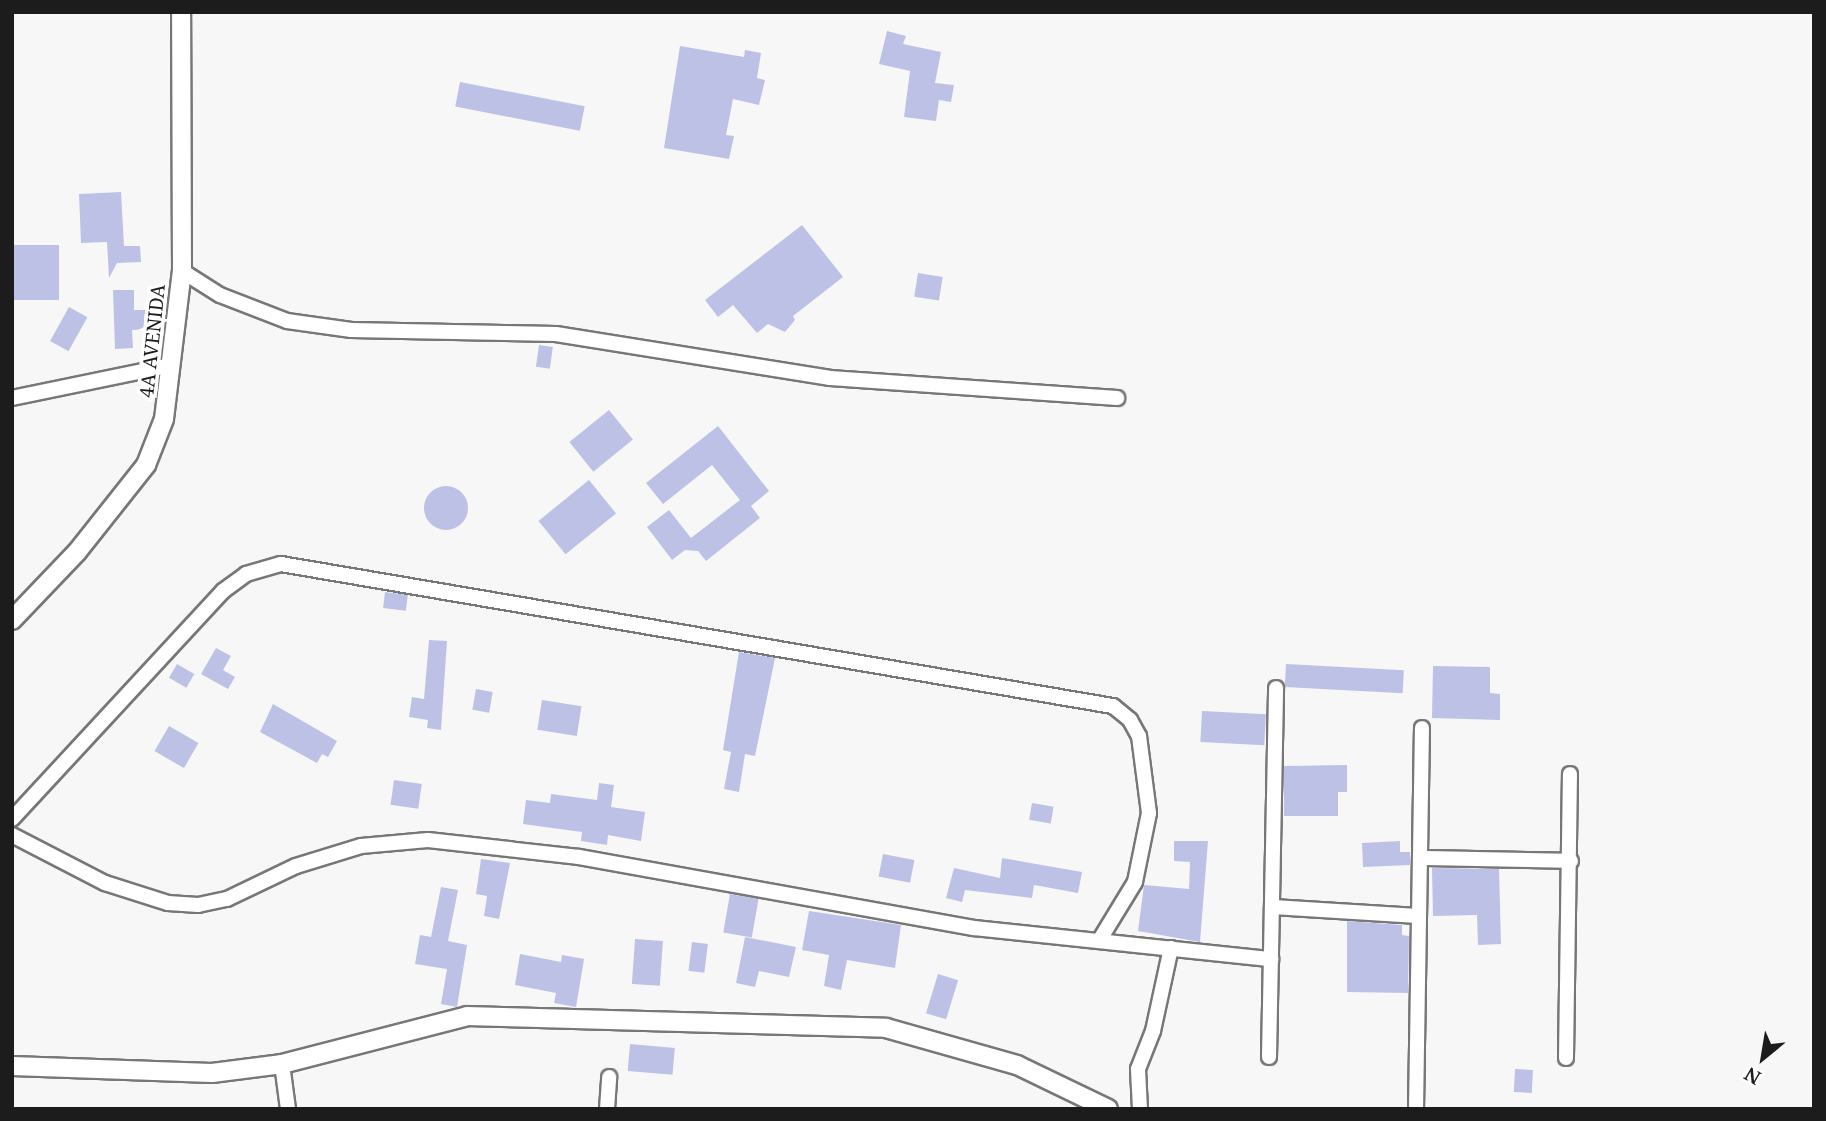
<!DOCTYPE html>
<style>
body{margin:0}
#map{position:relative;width:1826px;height:1121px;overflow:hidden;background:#f7f7f8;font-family:"Noto Serif",serif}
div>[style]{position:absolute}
.building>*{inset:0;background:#bec1e6;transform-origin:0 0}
.round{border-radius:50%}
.roads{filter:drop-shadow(2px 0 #777778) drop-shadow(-2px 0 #777778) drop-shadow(0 2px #777778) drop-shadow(0 -2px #777778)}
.minor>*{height:14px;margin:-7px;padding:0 7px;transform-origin:7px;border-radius:7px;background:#fff}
.tertiary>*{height:18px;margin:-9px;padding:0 9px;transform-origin:9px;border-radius:9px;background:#fff}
span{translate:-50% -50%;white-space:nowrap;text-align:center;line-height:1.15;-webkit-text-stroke:7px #fff;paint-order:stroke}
.street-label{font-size:19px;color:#1c1c1c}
.frame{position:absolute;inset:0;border:14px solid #1c1c1c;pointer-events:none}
.north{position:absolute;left:1728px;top:1023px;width:70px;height:70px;-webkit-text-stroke:5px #fff;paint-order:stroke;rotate:210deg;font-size:19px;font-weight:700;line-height:28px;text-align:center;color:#1c1c1c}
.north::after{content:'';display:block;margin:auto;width:24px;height:32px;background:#1c1c1c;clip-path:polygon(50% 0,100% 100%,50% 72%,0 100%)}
</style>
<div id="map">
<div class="building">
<div style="clip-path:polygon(887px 31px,906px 36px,903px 44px,941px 52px,935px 83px,954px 85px,951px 102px,939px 100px,936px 121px,904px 117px,910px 71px,879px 64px)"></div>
<div style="clip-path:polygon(680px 46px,744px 57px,745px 50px,761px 53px,757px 78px,765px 80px,759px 105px,733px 99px,726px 135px,734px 136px,729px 159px,664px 148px)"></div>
<div style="left:460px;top:82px;width:127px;height:25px;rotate:11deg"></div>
<div style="clip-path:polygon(121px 192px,124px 246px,140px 246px,141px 262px,117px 263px,109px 278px,107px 242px,81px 243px,79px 194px)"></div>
<div style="clip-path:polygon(802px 225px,843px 277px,793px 316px,795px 320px,785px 332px,768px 324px,757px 333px,733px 305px,718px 317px,705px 300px)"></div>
<div style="left:14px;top:245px;width:45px;height:55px"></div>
<div style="left:918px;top:273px;width:25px;height:24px;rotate:9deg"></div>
<div style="clip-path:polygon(113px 290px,134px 290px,134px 310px,148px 310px,149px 329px,132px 330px,133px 348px,115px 349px)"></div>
<div style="left:69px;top:307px;width:21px;height:39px;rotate:29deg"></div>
<div style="left:539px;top:345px;width:14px;height:22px;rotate:8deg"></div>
<div style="left:609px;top:410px;width:38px;height:51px;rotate:51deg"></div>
<div style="clip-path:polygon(718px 426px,769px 491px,751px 506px,760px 518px,706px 561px,698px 551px,685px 550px,672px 560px,647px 527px,669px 510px,691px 538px,740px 500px,712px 465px,663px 504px,646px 483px)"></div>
<div style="left:589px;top:480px;width:43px;height:65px;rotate:51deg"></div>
<div class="round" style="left:424px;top:486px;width:44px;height:44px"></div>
<div style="left:385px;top:592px;width:23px;height:16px;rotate:7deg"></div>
<div style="clip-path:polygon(429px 640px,447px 641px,441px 730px,427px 728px,428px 720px,409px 717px,412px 697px,424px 699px)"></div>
<div style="clip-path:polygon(216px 648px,231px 656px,223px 670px,235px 677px,228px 689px,201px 674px)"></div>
<div style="clip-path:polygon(739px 652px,775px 658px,755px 756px,745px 754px,739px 792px,724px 789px,731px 752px,723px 750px)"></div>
<div style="left:177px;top:664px;width:20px;height:16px;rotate:30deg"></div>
<div style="left:1286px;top:664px;width:118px;height:23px;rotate:3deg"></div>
<div style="clip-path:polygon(1433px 666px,1490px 667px,1490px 693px,1500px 694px,1500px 720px,1432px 718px)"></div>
<div style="left:476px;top:689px;width:17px;height:21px;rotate:10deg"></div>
<div style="left:542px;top:700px;width:40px;height:30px;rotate:9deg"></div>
<div style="clip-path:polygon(273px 704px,337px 741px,328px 757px,322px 754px,317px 763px,260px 732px)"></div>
<div style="left:1202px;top:711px;width:64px;height:31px;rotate:3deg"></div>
<div style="left:169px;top:726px;width:34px;height:29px;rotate:30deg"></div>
<div style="clip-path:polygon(1347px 765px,1347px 792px,1338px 792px,1338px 816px,1284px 816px,1284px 766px)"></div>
<div style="left:394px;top:780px;width:28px;height:25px;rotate:8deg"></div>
<div style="clip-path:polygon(599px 783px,614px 785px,611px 807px,645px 812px,641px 841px,608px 835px,607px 845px,581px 841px,582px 832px,523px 824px,526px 800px,550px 803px,551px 794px,597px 800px)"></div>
<div style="left:1032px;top:803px;width:22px;height:17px;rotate:10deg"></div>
<div style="clip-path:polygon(1174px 841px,1208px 841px,1200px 942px,1138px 931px,1144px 885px,1189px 889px,1190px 862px,1174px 861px)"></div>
<div style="clip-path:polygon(1400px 841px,1400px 852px,1410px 852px,1410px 865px,1363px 867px,1362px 843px)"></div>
<div style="left:883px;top:854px;width:32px;height:23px;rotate:11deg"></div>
<div style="clip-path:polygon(1002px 858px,1082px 872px,1078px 893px,1034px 885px,1032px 898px,965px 890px,962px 902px,946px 898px,954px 868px,1000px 878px)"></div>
<div style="clip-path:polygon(481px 859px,510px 863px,499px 919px,484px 916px,487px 896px,476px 894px)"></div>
<div style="clip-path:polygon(1432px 868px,1499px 869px,1501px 944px,1478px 945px,1477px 915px,1433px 916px)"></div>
<div style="clip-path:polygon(441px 887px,458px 890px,448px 941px,467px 945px,457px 1007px,441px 1004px,447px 969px,415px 964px,420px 935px,431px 937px)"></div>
<div style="left:730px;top:894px;width:29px;height:39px;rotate:10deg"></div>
<div style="clip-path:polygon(809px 911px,901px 925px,895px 968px,847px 960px,841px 990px,824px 986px,829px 955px,802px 950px)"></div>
<div style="clip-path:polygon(1347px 921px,1402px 925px,1402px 935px,1409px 936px,1408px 993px,1347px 992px)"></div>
<div style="clip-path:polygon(745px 937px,796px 947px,789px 977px,759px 971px,755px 987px,736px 983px)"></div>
<div style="left:635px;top:939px;width:28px;height:45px;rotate:4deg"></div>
<div style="left:692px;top:942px;width:16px;height:29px;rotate:7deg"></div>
<div style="clip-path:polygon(520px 954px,561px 962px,562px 955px,584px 959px,576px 1007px,554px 1003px,556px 993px,515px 985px)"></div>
<div style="left:938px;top:974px;width:21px;height:41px;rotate:17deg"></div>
<div style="left:630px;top:1044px;width:45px;height:27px;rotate:5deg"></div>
<div style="left:1515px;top:1069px;width:18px;height:23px;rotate:3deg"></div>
</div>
<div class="roads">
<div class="minor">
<div style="left:182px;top:271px;width:45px;rotate:32.3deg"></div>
<div style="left:220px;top:295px;width:72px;rotate:21.2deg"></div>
<div style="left:287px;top:321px;width:65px;rotate:8deg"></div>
<div style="left:351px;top:330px;width:205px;rotate:1.1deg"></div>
<div style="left:556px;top:334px;width:278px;rotate:9.1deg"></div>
<div style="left:830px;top:378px;width:288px;rotate:4deg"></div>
<div style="left:12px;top:398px;width:163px;rotate:-11.7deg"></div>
<div style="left:12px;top:819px;width:311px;rotate:-47.2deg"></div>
<div style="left:223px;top:591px;width:29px;rotate:-36deg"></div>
<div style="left:246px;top:574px;width:36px;rotate:-16deg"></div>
<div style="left:281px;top:564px;width:844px;rotate:9.69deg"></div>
<div style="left:1113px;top:706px;width:22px;rotate:39deg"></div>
<div style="left:1130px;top:720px;width:18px;rotate:61deg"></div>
<div style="left:1139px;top:736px;width:78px;rotate:82.6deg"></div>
<div style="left:1149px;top:813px;width:70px;rotate:101.5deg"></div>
<div style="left:1135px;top:882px;width:69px;rotate:121.4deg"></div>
<div style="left:12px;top:835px;width:105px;rotate:27.3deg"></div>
<div style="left:105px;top:883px;width:66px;rotate:17.6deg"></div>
<div style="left:168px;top:903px;width:30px;rotate:4deg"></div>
<div style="left:198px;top:905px;width:30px;rotate:-12deg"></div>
<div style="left:227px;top:899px;width:76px;rotate:-25.6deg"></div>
<div style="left:296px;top:866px;width:68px;rotate:-17.1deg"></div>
<div style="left:361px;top:846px;width:67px;rotate:-5.1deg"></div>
<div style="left:428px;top:840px;width:152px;rotate:6.4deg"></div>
<div style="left:579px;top:857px;width:401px;rotate:10.2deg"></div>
<div style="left:974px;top:928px;width:299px;rotate:6deg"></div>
<div style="left:1420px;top:858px;width:151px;rotate:1.1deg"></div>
<div style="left:1272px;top:907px;width:147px;rotate:3.5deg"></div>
<div style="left:1269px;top:1057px;width:369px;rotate:-88.9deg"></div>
<div style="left:1566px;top:1058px;width:284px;rotate:-89.2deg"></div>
<div style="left:282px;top:1064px;width:45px;rotate:82.4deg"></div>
<div style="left:607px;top:1109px;width:32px;rotate:-86deg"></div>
<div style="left:1140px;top:1109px;width:40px;rotate:-92.9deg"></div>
<div style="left:1138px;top:1069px;width:41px;rotate:-68.5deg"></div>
<div style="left:1153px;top:1031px;width:85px;rotate:-77.8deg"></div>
<div style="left:1416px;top:1109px;width:381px;rotate:-89.1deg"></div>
</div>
<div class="tertiary">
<div style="left:12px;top:620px;width:94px;rotate:-46.3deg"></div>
<div style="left:77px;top:552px;width:111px;rotate:-51.6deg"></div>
<div style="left:146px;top:465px;width:49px;rotate:-68.6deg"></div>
<div style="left:164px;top:419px;width:149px;rotate:-83.1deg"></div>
<div style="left:182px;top:271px;width:259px;rotate:-90.2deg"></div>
<div style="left:12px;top:1066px;width:200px;rotate:2deg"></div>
<div style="left:212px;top:1073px;width:71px;rotate:-7.3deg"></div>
<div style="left:282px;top:1064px;width:191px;rotate:-14.5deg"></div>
<div style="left:467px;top:1016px;width:419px;rotate:1.6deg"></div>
<div style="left:886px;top:1028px;width:136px;rotate:15.8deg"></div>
<div style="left:1017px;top:1065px;width:101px;rotate:25.8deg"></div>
</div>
</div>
<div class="street-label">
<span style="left:153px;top:341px;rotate:-84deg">4A AVENIDA</span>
</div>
<div class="frame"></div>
<div class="north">N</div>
</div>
